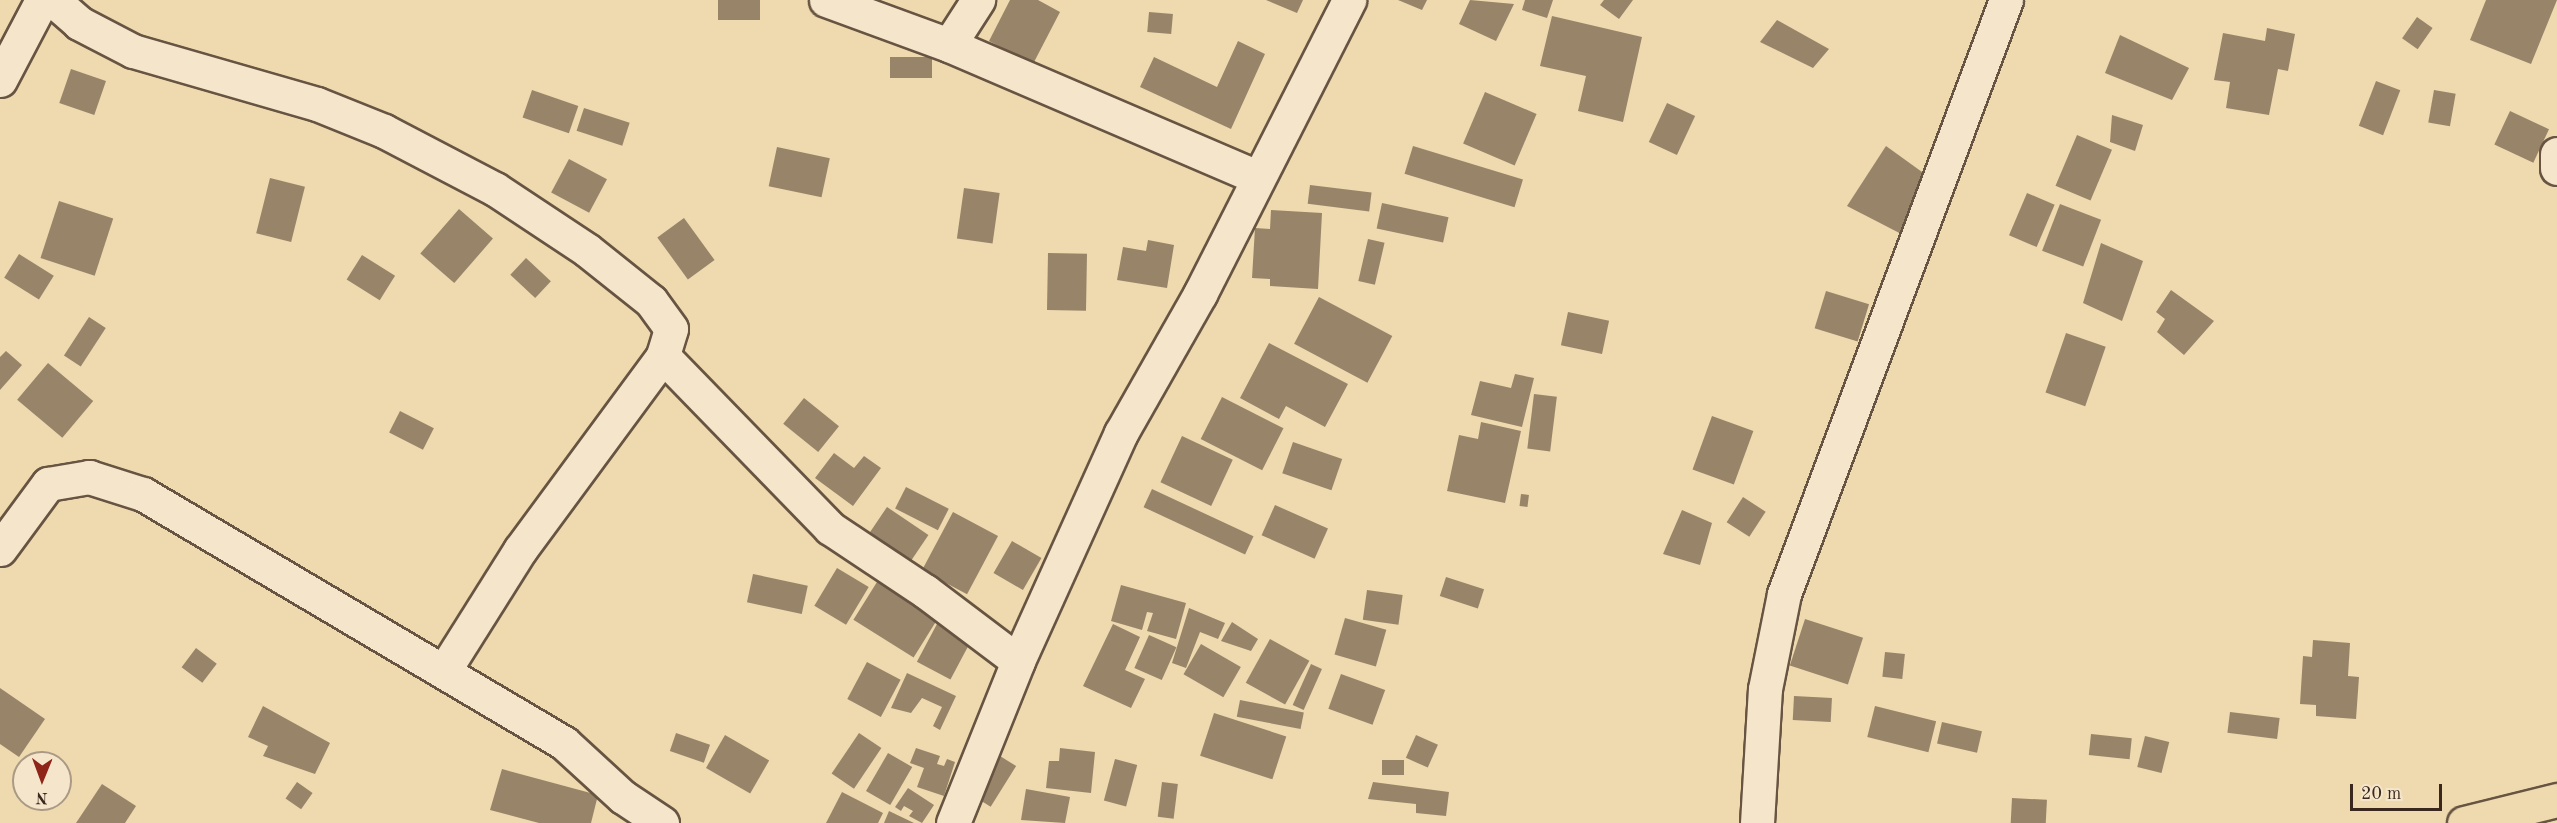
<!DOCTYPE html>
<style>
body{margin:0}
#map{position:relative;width:2557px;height:823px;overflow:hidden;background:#efd9af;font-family:"Old Standard TT",serif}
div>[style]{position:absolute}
.building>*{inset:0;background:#988469;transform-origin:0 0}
.roads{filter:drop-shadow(2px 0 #675442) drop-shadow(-2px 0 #675442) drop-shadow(0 2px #675442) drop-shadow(0 -2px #675442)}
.minor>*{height:33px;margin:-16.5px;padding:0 16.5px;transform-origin:16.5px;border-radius:16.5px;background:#f5e6cb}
.major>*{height:33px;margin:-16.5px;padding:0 16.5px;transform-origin:16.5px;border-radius:16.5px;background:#efd9af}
span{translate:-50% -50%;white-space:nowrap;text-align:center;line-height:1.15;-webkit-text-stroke:4.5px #f5e6cb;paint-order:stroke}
.north{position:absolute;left:12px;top:751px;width:60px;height:60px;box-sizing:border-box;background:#f5e6cb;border:2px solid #aa9a85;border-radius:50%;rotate:181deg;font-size:16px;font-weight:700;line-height:24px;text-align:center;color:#3a271d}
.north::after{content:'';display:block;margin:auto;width:21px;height:27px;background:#8f2418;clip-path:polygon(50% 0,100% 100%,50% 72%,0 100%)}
.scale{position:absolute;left:2350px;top:784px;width:92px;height:27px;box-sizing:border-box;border:3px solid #3a271d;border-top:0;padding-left:8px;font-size:18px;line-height:21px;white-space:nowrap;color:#3a271d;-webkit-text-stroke:4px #f5e6cb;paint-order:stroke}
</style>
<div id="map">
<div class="building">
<div style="left:718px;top:0;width:42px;height:20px"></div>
<div style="clip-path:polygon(1010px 0,1038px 0,1060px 12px,1033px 64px,989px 41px)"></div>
<div style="clip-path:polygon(1266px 0,1303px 0,1297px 13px)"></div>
<div style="clip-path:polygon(1398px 0,1427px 0,1422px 10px)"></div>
<div style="clip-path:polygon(1470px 0,1514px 4px,1496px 41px,1459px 24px)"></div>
<div style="clip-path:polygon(1525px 0,1553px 0,1547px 18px,1522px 10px)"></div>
<div style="clip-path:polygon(1604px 0,1633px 0,1619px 19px,1600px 5px)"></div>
<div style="clip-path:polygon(2486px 0,2557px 0,2531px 64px,2470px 40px)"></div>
<div style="left:1149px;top:12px;width:24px;height:20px;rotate:5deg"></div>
<div style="clip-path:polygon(1552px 16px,1642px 37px,1623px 122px,1578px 111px,1586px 76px,1540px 66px)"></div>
<div style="left:2417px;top:17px;width:19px;height:26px;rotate:35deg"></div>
<div style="clip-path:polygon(1777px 20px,1829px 49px,1813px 68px,1760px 42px)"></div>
<div style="clip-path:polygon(2267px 28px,2295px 34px,2288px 71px,2278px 69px,2269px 115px,2226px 108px,2230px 82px,2214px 80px,2223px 33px,2265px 41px)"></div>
<div style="clip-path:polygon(2120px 35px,2189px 68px,2172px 100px,2105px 73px)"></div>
<div style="clip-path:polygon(1238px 41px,1265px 54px,1231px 129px,1140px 87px,1154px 57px,1217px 87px)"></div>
<div style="left:932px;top:57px;width:21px;height:42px;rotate:90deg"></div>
<div style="left:71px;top:69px;width:37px;height:36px;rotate:19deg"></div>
<div style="left:2376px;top:81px;width:26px;height:48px;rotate:21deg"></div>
<div style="left:532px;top:90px;width:49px;height:29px;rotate:19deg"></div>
<div style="left:2434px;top:90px;width:22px;height:33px;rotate:10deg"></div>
<div style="left:1485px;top:92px;width:56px;height:56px;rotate:23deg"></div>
<div style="left:1667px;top:103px;width:31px;height:43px;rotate:25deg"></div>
<div style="left:584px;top:108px;width:48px;height:24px;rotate:18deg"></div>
<div style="left:2510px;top:111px;width:43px;height:37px;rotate:25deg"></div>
<div style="clip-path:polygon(2112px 115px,2143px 125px,2135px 151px,2110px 142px)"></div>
<div style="left:2077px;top:135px;width:38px;height:55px;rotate:23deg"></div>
<div style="left:1413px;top:146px;width:115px;height:29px;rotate:17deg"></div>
<div style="clip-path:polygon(1886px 146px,1929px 177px,1913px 240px,1847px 206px)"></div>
<div style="left:777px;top:147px;width:54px;height:40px;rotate:12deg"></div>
<div style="left:569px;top:159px;width:43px;height:38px;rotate:28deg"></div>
<div style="left:270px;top:178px;width:36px;height:57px;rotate:14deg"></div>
<div style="left:1310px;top:185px;width:62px;height:19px;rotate:7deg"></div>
<div style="left:964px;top:188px;width:36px;height:51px;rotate:8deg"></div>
<div style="left:2027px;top:193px;width:30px;height:46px;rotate:23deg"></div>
<div style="left:59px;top:201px;width:57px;height:60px;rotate:18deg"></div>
<div style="left:1382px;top:203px;width:68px;height:26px;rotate:12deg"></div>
<div style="left:2060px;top:204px;width:44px;height:50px;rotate:21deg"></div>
<div style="left:459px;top:209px;width:45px;height:59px;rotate:41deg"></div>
<div style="clip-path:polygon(1271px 210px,1322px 213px,1318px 289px,1270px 286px,1270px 279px,1252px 278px,1255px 228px,1270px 229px)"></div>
<div style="left:684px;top:218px;width:52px;height:33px;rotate:54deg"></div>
<div style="left:1368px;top:239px;width:17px;height:43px;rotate:13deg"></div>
<div style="clip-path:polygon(1148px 240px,1174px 245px,1167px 288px,1117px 280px,1123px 247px,1146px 251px)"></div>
<div style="clip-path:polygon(2101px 243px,2143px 261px,2122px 321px,2083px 303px)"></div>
<div style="left:1048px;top:253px;width:39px;height:57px;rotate:1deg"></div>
<div style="left:19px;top:254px;width:41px;height:28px;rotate:32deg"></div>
<div style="left:362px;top:255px;width:39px;height:29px;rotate:32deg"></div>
<div style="left:526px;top:258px;width:34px;height:23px;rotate:43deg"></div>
<div style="clip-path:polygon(2171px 290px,2214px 321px,2184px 355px,2157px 332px,2165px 319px,2156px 312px)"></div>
<div style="left:1826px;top:291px;width:45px;height:39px;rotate:17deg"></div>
<div style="left:1319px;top:297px;width:83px;height:53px;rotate:28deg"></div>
<div style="left:1568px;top:312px;width:42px;height:34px;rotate:12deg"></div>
<div style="left:89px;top:317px;width:20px;height:46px;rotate:33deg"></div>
<div style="left:2066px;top:333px;width:42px;height:63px;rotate:19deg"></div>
<div style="clip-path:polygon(1269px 343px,1348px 384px,1325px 427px,1286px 406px,1279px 419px,1240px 398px)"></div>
<div style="clip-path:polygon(6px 351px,22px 365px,0 390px,0 357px)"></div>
<div style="left:48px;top:363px;width:59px;height:48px;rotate:40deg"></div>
<div style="clip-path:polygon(1515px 374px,1534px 378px,1522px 427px,1471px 415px,1480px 381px,1511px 388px)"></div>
<div style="left:1534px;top:394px;width:23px;height:55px;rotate:7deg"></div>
<div style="left:1222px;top:397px;width:69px;height:47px;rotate:27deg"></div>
<div style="left:804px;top:398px;width:45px;height:33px;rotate:39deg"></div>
<div style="left:400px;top:411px;width:38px;height:24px;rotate:27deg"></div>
<div style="left:1712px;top:416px;width:44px;height:57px;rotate:20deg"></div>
<div style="clip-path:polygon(1481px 422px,1521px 431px,1505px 503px,1447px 491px,1459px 435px,1478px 439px)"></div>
<div style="left:1182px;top:436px;width:56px;height:51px;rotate:25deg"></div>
<div style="left:1293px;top:442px;width:52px;height:33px;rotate:19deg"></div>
<div style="clip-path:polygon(834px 453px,854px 468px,864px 456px,881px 468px,853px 506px,815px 478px)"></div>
<div style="left:906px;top:487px;width:48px;height:24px;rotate:27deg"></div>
<div style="left:1152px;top:489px;width:112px;height:20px;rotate:25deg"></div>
<div style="left:1521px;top:494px;width:8px;height:12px;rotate:7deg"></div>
<div style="left:1743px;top:497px;width:27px;height:30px;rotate:33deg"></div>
<div style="left:1275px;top:505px;width:58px;height:33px;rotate:24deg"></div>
<div style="left:887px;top:507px;width:50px;height:45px;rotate:34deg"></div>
<div style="clip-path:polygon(1682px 510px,1712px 523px,1700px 565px,1663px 554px)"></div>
<div style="left:953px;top:512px;width:51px;height:66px;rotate:28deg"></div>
<div style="left:1012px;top:541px;width:34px;height:37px;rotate:30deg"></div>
<div style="left:837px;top:568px;width:37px;height:44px;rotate:31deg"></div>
<div style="left:753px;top:574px;width:56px;height:29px;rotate:12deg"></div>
<div style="left:882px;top:574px;width:71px;height:54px;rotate:32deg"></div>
<div style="left:1446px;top:577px;width:40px;height:20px;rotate:18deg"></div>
<div style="clip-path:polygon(1121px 585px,1186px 603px,1176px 639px,1147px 631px,1153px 613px,1147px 612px,1142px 630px,1111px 621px)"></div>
<div style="left:1367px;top:590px;width:36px;height:30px;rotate:8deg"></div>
<div style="left:946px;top:607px;width:38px;height:62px;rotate:28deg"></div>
<div style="clip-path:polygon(1189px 608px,1225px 623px,1218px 639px,1200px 632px,1186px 668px,1172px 663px)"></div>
<div style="left:1345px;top:618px;width:43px;height:38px;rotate:16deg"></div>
<div style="left:1805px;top:619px;width:61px;height:49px;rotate:18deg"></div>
<div style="clip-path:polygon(1232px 622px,1258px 639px,1251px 651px,1221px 641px)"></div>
<div style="clip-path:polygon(1113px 624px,1140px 637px,1125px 670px,1145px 679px,1131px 708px,1083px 686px)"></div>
<div style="left:1149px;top:635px;width:30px;height:36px;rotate:24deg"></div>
<div style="left:1270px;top:639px;width:45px;height:50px;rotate:29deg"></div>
<div style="clip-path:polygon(2313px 640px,2350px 643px,2348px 676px,2359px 677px,2356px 719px,2316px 716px,2316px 705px,2300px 704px,2303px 656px,2312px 657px)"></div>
<div style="left:1201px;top:644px;width:46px;height:35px;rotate:30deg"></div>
<div style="left:196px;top:648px;width:26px;height:24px;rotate:37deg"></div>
<div style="left:1885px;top:652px;width:20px;height:25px;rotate:6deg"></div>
<div style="left:867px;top:662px;width:38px;height:42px;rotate:28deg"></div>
<div style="left:1311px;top:664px;width:12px;height:45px;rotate:24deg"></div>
<div style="clip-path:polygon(907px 673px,956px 696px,940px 730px,933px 726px,942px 707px,922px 698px,911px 713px,891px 708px)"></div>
<div style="left:1341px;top:674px;width:47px;height:37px;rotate:20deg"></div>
<div style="clip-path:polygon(0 688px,45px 719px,19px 757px,0 744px)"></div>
<div style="left:1794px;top:696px;width:38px;height:24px;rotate:3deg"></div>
<div style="left:1240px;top:700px;width:65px;height:17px;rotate:11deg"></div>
<div style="clip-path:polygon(263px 706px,330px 743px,315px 774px,263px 756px,268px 746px,248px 737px)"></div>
<div style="left:1875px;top:706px;width:63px;height:32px;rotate:14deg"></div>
<div style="left:2230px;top:712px;width:50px;height:21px;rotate:7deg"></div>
<div style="left:1214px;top:713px;width:76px;height:45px;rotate:18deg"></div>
<div style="left:1942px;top:722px;width:41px;height:22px;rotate:13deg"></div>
<div style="left:676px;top:733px;width:36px;height:19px;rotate:19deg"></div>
<div style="left:859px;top:733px;width:27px;height:49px;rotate:34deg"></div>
<div style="left:2091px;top:734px;width:41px;height:21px;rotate:6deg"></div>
<div style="left:725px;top:735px;width:51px;height:38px;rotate:30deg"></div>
<div style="left:1416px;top:735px;width:24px;height:25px;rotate:24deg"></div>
<div style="left:2145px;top:736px;width:25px;height:32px;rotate:14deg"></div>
<div style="clip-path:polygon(916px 748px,940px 756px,937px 764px,944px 766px,947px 759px,955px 762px,944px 796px,917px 787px,924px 768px,910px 763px)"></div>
<div style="clip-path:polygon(1060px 748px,1095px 752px,1091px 793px,1046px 788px,1049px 761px,1059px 761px)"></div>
<div style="left:888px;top:753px;width:28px;height:44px;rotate:30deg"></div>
<div style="left:1000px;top:756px;width:19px;height:48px;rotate:32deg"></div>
<div style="left:1115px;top:759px;width:23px;height:43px;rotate:15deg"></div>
<div style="left:1382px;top:760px;width:22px;height:15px"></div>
<div style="clip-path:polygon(502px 769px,598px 795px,591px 823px,539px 823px,490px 810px)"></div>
<div style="left:297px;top:782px;width:19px;height:20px;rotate:35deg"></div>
<div style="left:1162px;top:782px;width:16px;height:35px;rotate:7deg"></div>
<div style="clip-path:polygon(1373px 782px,1449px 792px,1446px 816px,1416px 813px,1416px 804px,1368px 799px)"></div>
<div style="clip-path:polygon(102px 784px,136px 806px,125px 823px,76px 823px)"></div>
<div style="clip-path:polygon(908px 788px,934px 805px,922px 823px,909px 816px,913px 811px,904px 806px,901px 811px,895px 807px)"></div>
<div style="clip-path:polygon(1026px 789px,1070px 797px,1065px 823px,1021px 820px)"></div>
<div style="clip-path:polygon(842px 792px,883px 813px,878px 823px,826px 823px)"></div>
<div style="left:2012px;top:798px;width:35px;height:25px;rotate:3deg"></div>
<div style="clip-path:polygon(889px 811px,914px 823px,884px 823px)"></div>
</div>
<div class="roads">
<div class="minor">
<div style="left:53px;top:0;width:35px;rotate:41deg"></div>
<div style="left:79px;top:23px;width:61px;rotate:27.4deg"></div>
<div style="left:133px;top:51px;width:191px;rotate:16.1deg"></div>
<div style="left:317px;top:104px;width:72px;rotate:21.9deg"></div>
<div style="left:384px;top:131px;width:125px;rotate:27.6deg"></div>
<div style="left:495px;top:189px;width:110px;rotate:33.5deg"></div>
<div style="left:587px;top:250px;width:82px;rotate:38.6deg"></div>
<div style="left:651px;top:301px;width:34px;rotate:54deg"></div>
<div style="left:671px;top:329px;width:28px;rotate:107deg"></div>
<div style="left:663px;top:356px;width:241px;rotate:126.4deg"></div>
<div style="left:520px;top:550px;width:141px;rotate:122.2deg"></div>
<div style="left:826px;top:0;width:131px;rotate:20.1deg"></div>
<div style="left:949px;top:45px;width:335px;rotate:23.2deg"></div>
<div style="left:949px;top:45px;width:54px;rotate:-57.2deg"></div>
<div style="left:0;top:80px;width:90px;rotate:-62.3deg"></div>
<div style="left:2557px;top:154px;width:14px;rotate:90deg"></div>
<div style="left:663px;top:356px;width:240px;rotate:45.8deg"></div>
<div style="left:830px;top:528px;width:114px;rotate:33.6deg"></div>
<div style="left:925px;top:591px;width:116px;rotate:37deg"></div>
<div style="left:0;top:549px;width:81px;rotate:-53.6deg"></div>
<div style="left:48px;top:484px;width:42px;rotate:-9.7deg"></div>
<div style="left:89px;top:477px;width:57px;rotate:17.5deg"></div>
<div style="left:143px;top:494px;width:489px;rotate:30.6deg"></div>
<div style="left:564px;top:743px;width:80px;rotate:42.5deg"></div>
<div style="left:623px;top:797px;width:47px;rotate:33.7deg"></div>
<div style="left:953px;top:823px;width:175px;rotate:-68.1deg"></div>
<div style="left:1018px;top:661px;width:250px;rotate:-65.7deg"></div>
<div style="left:1121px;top:433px;width:160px;rotate:-60.4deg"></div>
<div style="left:1200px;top:294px;width:330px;rotate:-63.1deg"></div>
<div style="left:1757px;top:823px;width:134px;rotate:-86.6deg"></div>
<div style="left:1765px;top:689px;width:97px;rotate:-78.7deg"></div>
<div style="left:1784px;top:594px;width:634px;rotate:-69.51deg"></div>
</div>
<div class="major">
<div style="left:2464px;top:823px;width:96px;rotate:-13.9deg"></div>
</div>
</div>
<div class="north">N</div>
<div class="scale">20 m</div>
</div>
